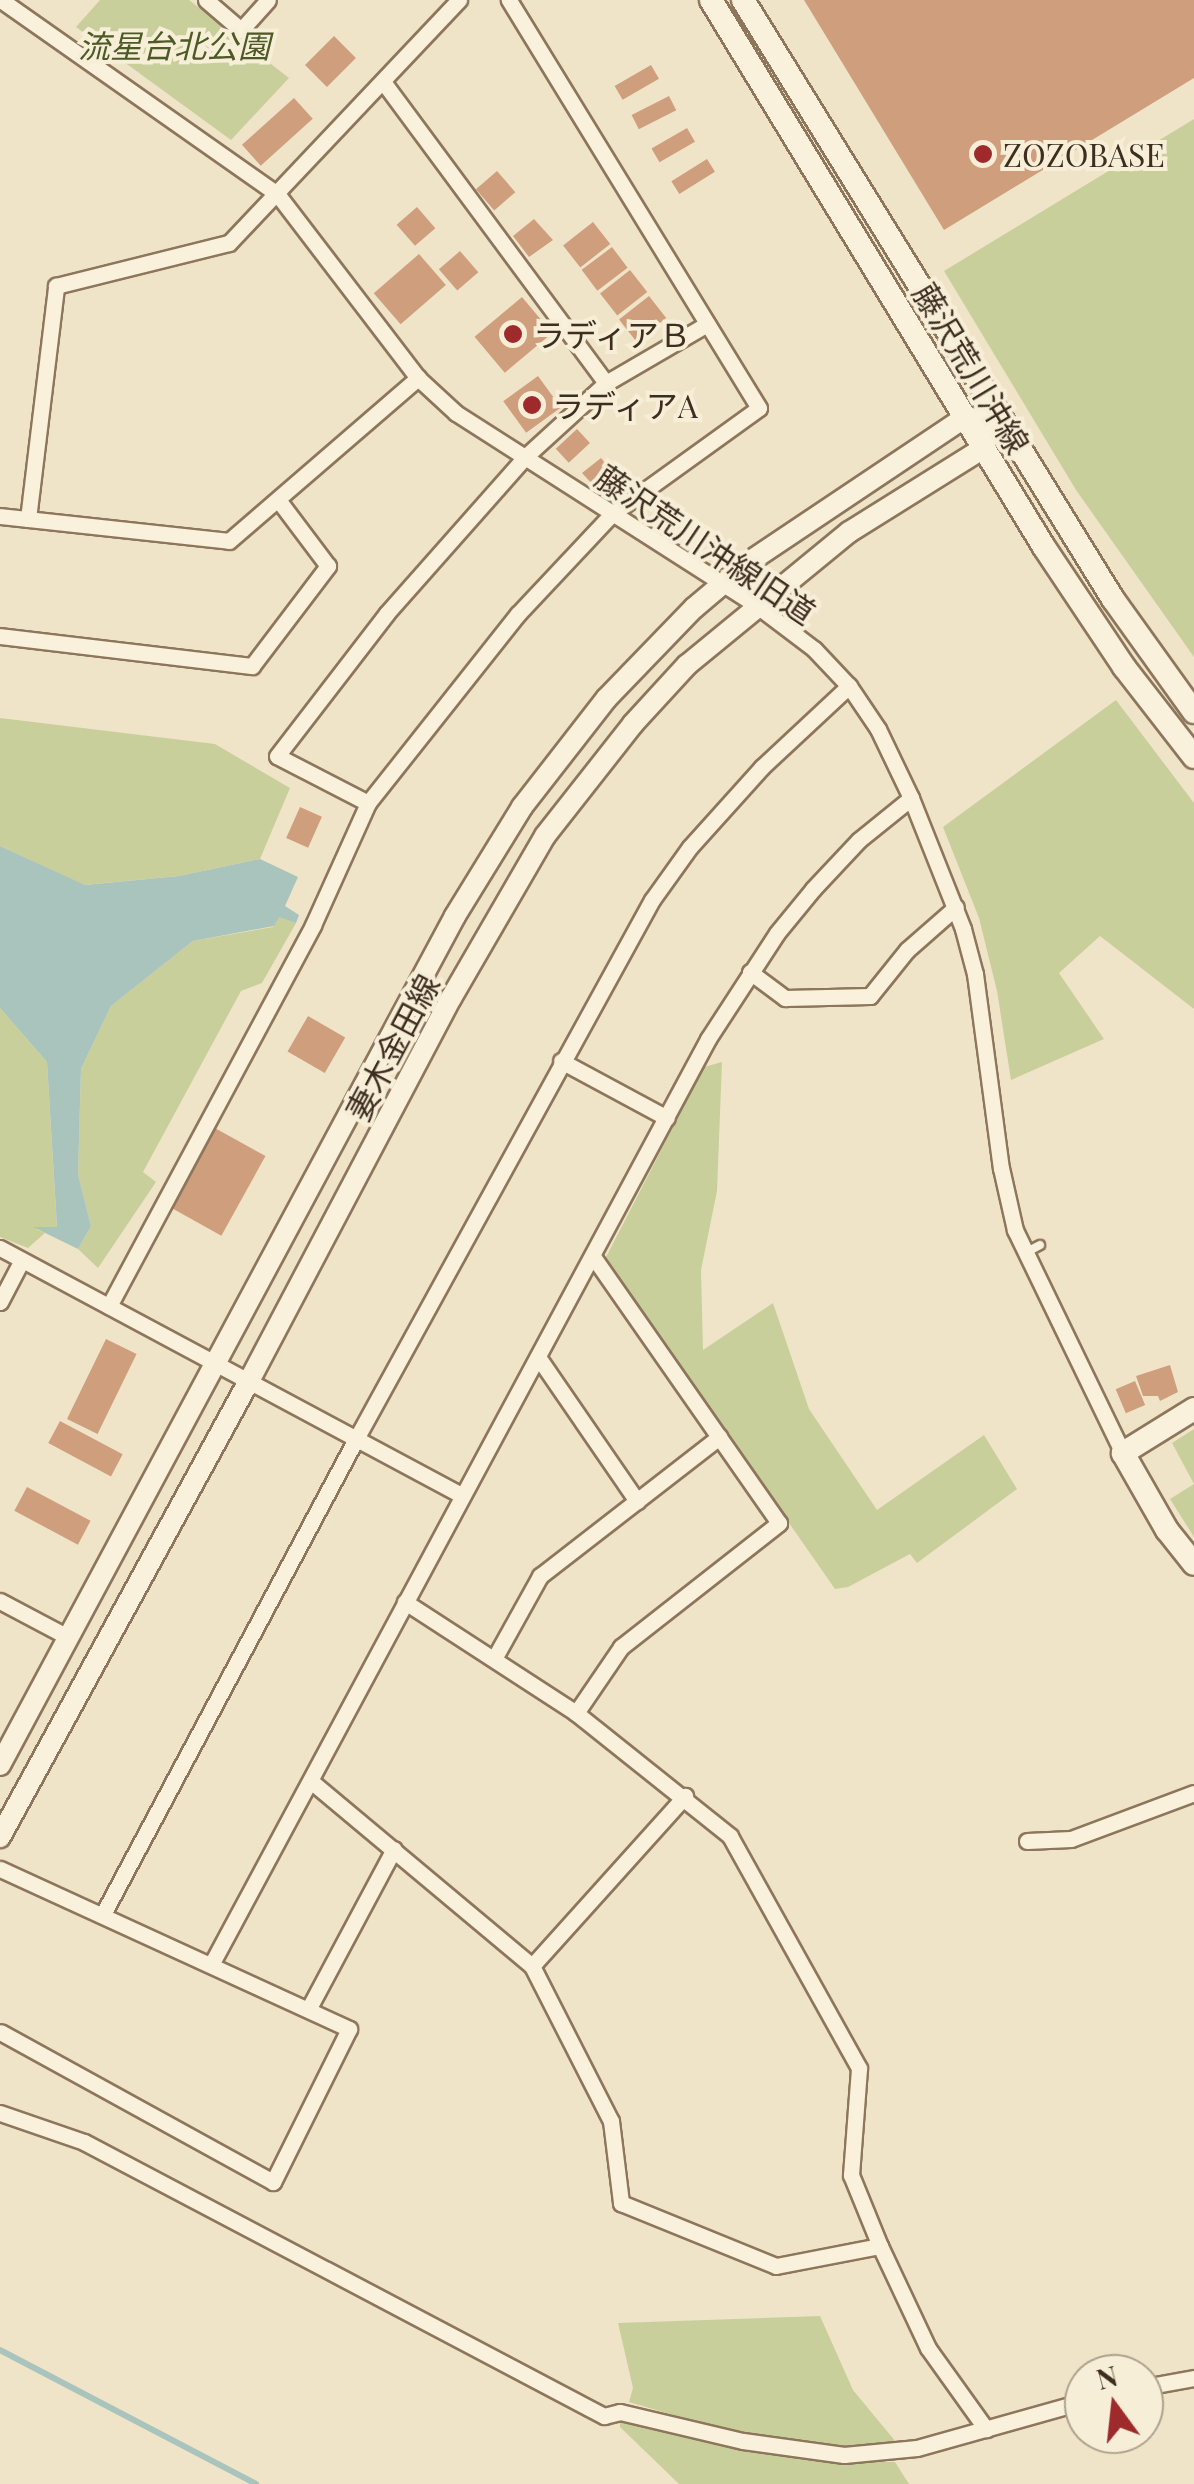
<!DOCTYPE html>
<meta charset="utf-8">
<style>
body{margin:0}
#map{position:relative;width:1194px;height:2484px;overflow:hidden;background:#f0e4c8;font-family:"Playfair Display","Noto Sans JP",serif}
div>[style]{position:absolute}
.green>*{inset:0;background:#c9cf9b}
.water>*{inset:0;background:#a9c4bc}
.stream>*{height:6px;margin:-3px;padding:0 3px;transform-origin:3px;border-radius:3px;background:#a9c4bc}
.building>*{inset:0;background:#cf9f7d;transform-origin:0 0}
.roads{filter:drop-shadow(2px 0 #8d765c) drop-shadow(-2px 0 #8d765c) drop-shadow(0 2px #8d765c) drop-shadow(0 -2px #8d765c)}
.service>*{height:8px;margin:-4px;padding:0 4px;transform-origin:4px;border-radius:4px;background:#faf1dc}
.minor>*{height:15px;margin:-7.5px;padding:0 7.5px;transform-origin:7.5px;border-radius:7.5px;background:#faf1dc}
.tertiary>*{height:20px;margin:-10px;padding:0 10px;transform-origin:10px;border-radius:10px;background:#faf1dc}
.secondary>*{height:22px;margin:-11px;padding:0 11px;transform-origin:11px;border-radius:11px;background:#faf1dc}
.dots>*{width:28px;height:28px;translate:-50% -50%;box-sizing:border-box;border:5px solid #f7eed8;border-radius:50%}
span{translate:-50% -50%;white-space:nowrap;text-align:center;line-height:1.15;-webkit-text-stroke:8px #f7eed8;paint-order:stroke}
.park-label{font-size:32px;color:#4d5a26;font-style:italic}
.poi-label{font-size:32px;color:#3d2e20}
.left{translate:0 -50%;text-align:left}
.street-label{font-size:32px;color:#3d2e20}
.north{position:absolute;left:1064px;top:2354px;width:100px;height:100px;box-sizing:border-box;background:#f7eed8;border:2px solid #ada18e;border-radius:50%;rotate:345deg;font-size:28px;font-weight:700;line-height:40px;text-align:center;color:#3d2e20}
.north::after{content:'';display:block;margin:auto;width:35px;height:45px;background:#9e2a2b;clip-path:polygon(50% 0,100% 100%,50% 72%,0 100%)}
</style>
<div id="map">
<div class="green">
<div style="clip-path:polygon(100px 0,189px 0,289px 78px,231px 140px,76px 27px)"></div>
<div style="clip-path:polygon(1194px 119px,1194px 657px,1076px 490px,944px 271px)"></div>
<div style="clip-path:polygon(1116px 700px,1194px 803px,1194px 1009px,1100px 936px,1059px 973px,1104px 1039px,1011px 1080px,997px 991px,979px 918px,943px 827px)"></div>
<div style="clip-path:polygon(0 718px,215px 744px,290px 788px,260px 859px,179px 876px,84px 885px,0 846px)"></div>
<div style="clip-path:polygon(278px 916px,296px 923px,262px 983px,241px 991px,143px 1172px,156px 1182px,98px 1268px,78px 1249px,91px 1226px,78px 1174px,81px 1069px,111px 1006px,193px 941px,273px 927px)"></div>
<div style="clip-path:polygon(0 1008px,47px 1062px,57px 1228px,36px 1229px,45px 1233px,28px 1248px,0 1237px)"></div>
<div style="clip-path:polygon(722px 1062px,717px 1191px,701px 1270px,703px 1350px,773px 1303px,809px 1409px,877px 1510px,984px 1435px,1017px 1489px,917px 1563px,910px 1554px,848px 1587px,835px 1589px,605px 1259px,704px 1067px)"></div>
<div style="clip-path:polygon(1194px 1429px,1194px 1537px,1170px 1499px,1194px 1484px,1172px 1443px)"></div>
<div style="clip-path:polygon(820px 2316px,853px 2390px,896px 2442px,843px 2446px,755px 2439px,629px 2402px,633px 2388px,618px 2323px)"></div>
<div style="clip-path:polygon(620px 2420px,843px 2462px,895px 2462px,909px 2484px,679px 2484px,620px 2427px)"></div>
</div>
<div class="water">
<div style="clip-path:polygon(0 846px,85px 885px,179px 876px,260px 859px,298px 877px,285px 906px,299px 915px,296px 923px,279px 917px,274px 926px,193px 941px,111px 1006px,81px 1069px,78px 1174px,91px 1226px,78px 1249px,33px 1227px,57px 1227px,47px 1062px,0 1008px)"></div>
</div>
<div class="stream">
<div style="left:0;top:2350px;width:289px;rotate:27.6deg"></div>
</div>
<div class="building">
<div style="clip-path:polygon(804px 0,1194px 0,1194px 78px,944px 230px)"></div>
<div style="left:334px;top:36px;width:31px;height:41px;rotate:45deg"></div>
<div style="left:651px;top:65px;width:16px;height:42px;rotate:60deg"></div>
<div style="left:669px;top:96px;width:16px;height:42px;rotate:63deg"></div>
<div style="left:294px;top:98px;width:28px;height:70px;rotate:48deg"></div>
<div style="left:687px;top:128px;width:16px;height:41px;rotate:60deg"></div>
<div style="left:707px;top:159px;width:15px;height:42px;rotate:58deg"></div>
<div style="left:497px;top:171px;width:28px;height:28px;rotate:49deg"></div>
<div style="left:417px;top:207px;width:28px;height:27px;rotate:49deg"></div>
<div style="clip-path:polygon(534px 219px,553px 240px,529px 257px,513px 236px)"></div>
<div style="left:593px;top:222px;width:28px;height:38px;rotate:52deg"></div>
<div style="left:612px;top:247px;width:26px;height:38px;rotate:53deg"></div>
<div style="left:460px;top:251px;width:28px;height:28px;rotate:49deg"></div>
<div style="left:419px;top:254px;width:41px;height:60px;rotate:49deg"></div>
<div style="left:630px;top:270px;width:28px;height:38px;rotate:52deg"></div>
<div style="left:649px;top:296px;width:28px;height:38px;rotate:52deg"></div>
<div style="left:522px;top:297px;width:47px;height:62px;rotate:50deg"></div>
<div style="left:538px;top:376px;width:39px;height:43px;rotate:54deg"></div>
<div style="left:577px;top:429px;width:19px;height:29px;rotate:47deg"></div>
<div style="clip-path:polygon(601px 458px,618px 479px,611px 485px,604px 477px,594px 486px,582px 473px)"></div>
<div style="left:300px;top:807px;width:24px;height:34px;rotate:24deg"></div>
<div style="left:308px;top:1016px;width:43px;height:41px;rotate:30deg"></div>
<div style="left:213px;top:1127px;width:60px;height:91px;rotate:29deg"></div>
<div style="left:106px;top:1339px;width:34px;height:89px;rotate:26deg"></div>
<div style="clip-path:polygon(1170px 1365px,1178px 1392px,1160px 1401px,1158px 1396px,1143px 1396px,1136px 1376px)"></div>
<div style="left:1135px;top:1381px;width:26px;height:21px;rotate:67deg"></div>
<div style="left:60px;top:1421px;width:71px;height:25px;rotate:28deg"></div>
<div style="left:27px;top:1487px;width:72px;height:27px;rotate:28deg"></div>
</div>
<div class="roads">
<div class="service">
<div style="left:1025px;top:1253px;width:17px;rotate:-28deg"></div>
</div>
<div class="minor">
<div style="left:1px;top:0;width:339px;rotate:35.1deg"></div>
<div style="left:278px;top:195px;width:230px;rotate:52.6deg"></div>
<div style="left:418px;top:378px;width:52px;rotate:42.6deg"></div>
<div style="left:456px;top:413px;width:356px;rotate:32.6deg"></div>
<div style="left:756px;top:605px;width:73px;rotate:37.2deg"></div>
<div style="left:814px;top:649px;width:51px;rotate:46.6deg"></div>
<div style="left:849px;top:686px;width:52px;rotate:56deg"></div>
<div style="left:878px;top:729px;width:76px;rotate:64.4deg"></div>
<div style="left:911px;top:798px;width:141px;rotate:68.3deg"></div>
<div style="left:963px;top:929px;width:47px;rotate:75.1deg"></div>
<div style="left:975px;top:974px;width:196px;rotate:82.4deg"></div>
<div style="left:1001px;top:1168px;width:64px;rotate:77.3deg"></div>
<div style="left:1015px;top:1230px;width:248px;rotate:64.2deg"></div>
<div style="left:206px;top:0;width:46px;rotate:40.6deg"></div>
<div style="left:241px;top:30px;width:40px;rotate:-48deg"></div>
<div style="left:384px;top:83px;width:373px;rotate:53.5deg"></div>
<div style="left:0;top:516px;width:230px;rotate:6.2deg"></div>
<div style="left:229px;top:541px;width:250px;rotate:-40.8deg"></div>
<div style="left:28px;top:519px;width:235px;rotate:-83.1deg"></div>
<div style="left:56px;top:286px;width:178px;rotate:-14deg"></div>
<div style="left:229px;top:243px;width:335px;rotate:-46.6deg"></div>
<div style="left:0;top:636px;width:254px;rotate:6.8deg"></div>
<div style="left:252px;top:666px;width:126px;rotate:-52.8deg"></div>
<div style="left:328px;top:566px;width:81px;rotate:-127deg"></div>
<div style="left:368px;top:803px;width:102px;rotate:-152.7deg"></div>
<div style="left:277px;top:756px;width:180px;rotate:-52.4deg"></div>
<div style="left:387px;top:613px;width:208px;rotate:-48.5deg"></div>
<div style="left:525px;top:457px;width:110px;rotate:-42.4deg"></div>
<div style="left:606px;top:383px;width:117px;rotate:-30.3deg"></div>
<div style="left:750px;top:972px;width:44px;rotate:36.6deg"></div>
<div style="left:785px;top:998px;width:85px;rotate:-1.3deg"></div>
<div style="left:870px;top:996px;width:59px;rotate:-51.2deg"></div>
<div style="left:907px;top:950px;width:65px;rotate:-41.3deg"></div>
<div style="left:561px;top:1061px;width:120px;rotate:28.3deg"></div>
<div style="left:0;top:1248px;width:523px;rotate:28.18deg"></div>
<div style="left:0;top:1302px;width:47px;rotate:-62.4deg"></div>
<div style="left:109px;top:1306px;width:432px;rotate:-61.8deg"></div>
<div style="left:313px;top:925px;width:134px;rotate:-65.7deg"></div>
<div style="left:368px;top:803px;width:241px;rotate:-51.6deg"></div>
<div style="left:518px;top:614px;width:137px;rotate:-46.8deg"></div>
<div style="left:612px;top:514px;width:181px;rotate:-35.8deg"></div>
<div style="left:759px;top:408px;width:479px;rotate:-121.5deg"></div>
<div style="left:538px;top:1357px;width:175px;rotate:55.5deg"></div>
<div style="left:0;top:1601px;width:77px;rotate:27.9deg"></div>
<div style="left:495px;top:1657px;width:93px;rotate:-60.9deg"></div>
<div style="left:540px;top:1576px;width:227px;rotate:-37.8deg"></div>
<div style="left:576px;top:1713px;width:80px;rotate:-55.7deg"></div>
<div style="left:621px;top:1647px;width:201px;rotate:-38.1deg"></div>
<div style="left:779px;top:1523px;width:325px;rotate:-124.9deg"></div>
<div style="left:312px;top:1782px;width:287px;rotate:39.9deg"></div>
<div style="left:532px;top:1966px;width:174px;rotate:63deg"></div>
<div style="left:611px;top:2121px;width:83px;rotate:83deg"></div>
<div style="left:621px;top:2203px;width:167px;rotate:22.1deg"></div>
<div style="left:776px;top:2266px;width:106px;rotate:-10.9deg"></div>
<div style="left:880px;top:2246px;width:77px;rotate:-112.2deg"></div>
<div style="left:851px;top:2175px;width:107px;rotate:-85.7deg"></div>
<div style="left:859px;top:2068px;width:265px;rotate:-119.1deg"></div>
<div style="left:730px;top:1836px;width:197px;rotate:-141.4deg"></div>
<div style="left:576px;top:1713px;width:204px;rotate:-147deg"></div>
<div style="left:1027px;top:1841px;width:44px;rotate:-2.6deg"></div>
<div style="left:1071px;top:1839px;width:131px;rotate:-20.5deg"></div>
<div style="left:0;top:1869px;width:384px;rotate:24.6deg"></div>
<div style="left:349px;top:2029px;width:171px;rotate:116.4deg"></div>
<div style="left:273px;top:2182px;width:311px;rotate:-151.2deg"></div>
<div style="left:103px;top:1914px;width:538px;rotate:-61.96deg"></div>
<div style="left:356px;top:1439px;width:615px;rotate:-61.23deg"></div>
<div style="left:652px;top:900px;width:65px;rotate:-54.4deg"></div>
<div style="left:690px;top:847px;width:108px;rotate:-48deg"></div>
<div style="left:762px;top:767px;width:119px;rotate:-43deg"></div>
<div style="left:212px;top:1963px;width:1049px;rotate:-61.77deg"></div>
<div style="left:708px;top:1039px;width:126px;rotate:-56.9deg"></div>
<div style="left:777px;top:933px;width:57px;rotate:-50.7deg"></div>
<div style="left:813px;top:889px;width:67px;rotate:-46.8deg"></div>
<div style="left:859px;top:840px;width:67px;rotate:-38.9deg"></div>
<div style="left:532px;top:1966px;width:229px;rotate:-48deg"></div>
<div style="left:309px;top:2008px;width:180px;rotate:-61.9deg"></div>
<div style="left:0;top:2113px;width:89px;rotate:19deg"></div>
<div style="left:84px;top:2142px;width:588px;rotate:27.79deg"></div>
<div style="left:604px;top:2416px;width:16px;rotate:-14deg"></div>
<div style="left:620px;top:2412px;width:126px;rotate:13.3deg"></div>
<div style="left:743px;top:2441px;width:102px;rotate:7.9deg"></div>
<div style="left:844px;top:2455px;width:73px;rotate:-5.5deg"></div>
<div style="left:917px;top:2448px;width:173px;rotate:-15.7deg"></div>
<div style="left:880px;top:2246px;width:113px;rotate:64.8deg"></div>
<div style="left:928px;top:2348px;width:100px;rotate:54.4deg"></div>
<div style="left:1144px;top:2387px;width:51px;rotate:-10.2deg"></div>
</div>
<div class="tertiary">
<div style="left:0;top:1765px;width:963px;rotate:-61.81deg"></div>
<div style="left:455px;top:916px;width:128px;rotate:-58.4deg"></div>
<div style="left:522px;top:807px;width:137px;rotate:-52.1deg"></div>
<div style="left:606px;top:699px;width:127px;rotate:-46deg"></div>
<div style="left:694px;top:608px;width:68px;rotate:-40.2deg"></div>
<div style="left:746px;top:564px;width:261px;rotate:-33.8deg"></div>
<div style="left:963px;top:419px;width:35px;rotate:-2deg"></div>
<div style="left:998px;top:418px;width:35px;rotate:117deg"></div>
<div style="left:982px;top:449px;width:157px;rotate:148deg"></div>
<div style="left:849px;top:532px;width:210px;rotate:140.6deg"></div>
<div style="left:687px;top:665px;width:80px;rotate:132.5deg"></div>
<div style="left:633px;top:724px;width:142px;rotate:128.2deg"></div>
<div style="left:545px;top:836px;width:187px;rotate:120.1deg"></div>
<div style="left:451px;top:998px;width:433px;rotate:117.8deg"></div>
<div style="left:249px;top:1381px;width:520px;rotate:118.64deg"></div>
</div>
<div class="secondary">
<div style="left:711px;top:0;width:640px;rotate:58.67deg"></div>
<div style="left:1044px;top:547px;width:144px;rotate:56.3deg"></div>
<div style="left:1124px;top:667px;width:114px;rotate:52.1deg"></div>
<div style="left:743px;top:0;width:704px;rotate:58.3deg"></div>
<div style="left:1113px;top:599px;width:139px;rotate:54.4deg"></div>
<div style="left:1194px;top:1409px;width:84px;rotate:148.2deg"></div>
<div style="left:1123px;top:1453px;width:89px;rotate:60.3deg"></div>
<div style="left:1167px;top:1530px;width:43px;rotate:51.5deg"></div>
</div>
</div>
<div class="dots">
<div style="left:983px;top:154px;background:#9e2a2b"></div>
<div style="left:513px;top:334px;background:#9e2a2b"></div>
<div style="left:532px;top:405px;background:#9e2a2b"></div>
</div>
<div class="park-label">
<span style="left:174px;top:45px">流星台北公園</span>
</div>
<div class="poi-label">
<span class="left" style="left:1003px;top:154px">ZOZOBASE</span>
<span class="left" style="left:533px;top:334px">ラディアＢ</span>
<span class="left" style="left:552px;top:405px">ラディアA</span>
</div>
<div class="street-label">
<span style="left:972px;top:368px;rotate:59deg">藤沢荒川沖線</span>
<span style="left:706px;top:544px;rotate:34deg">藤沢荒川沖線旧道</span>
<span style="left:392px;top:1047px;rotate:-62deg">妻木金田線</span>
</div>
<div class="north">N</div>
</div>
